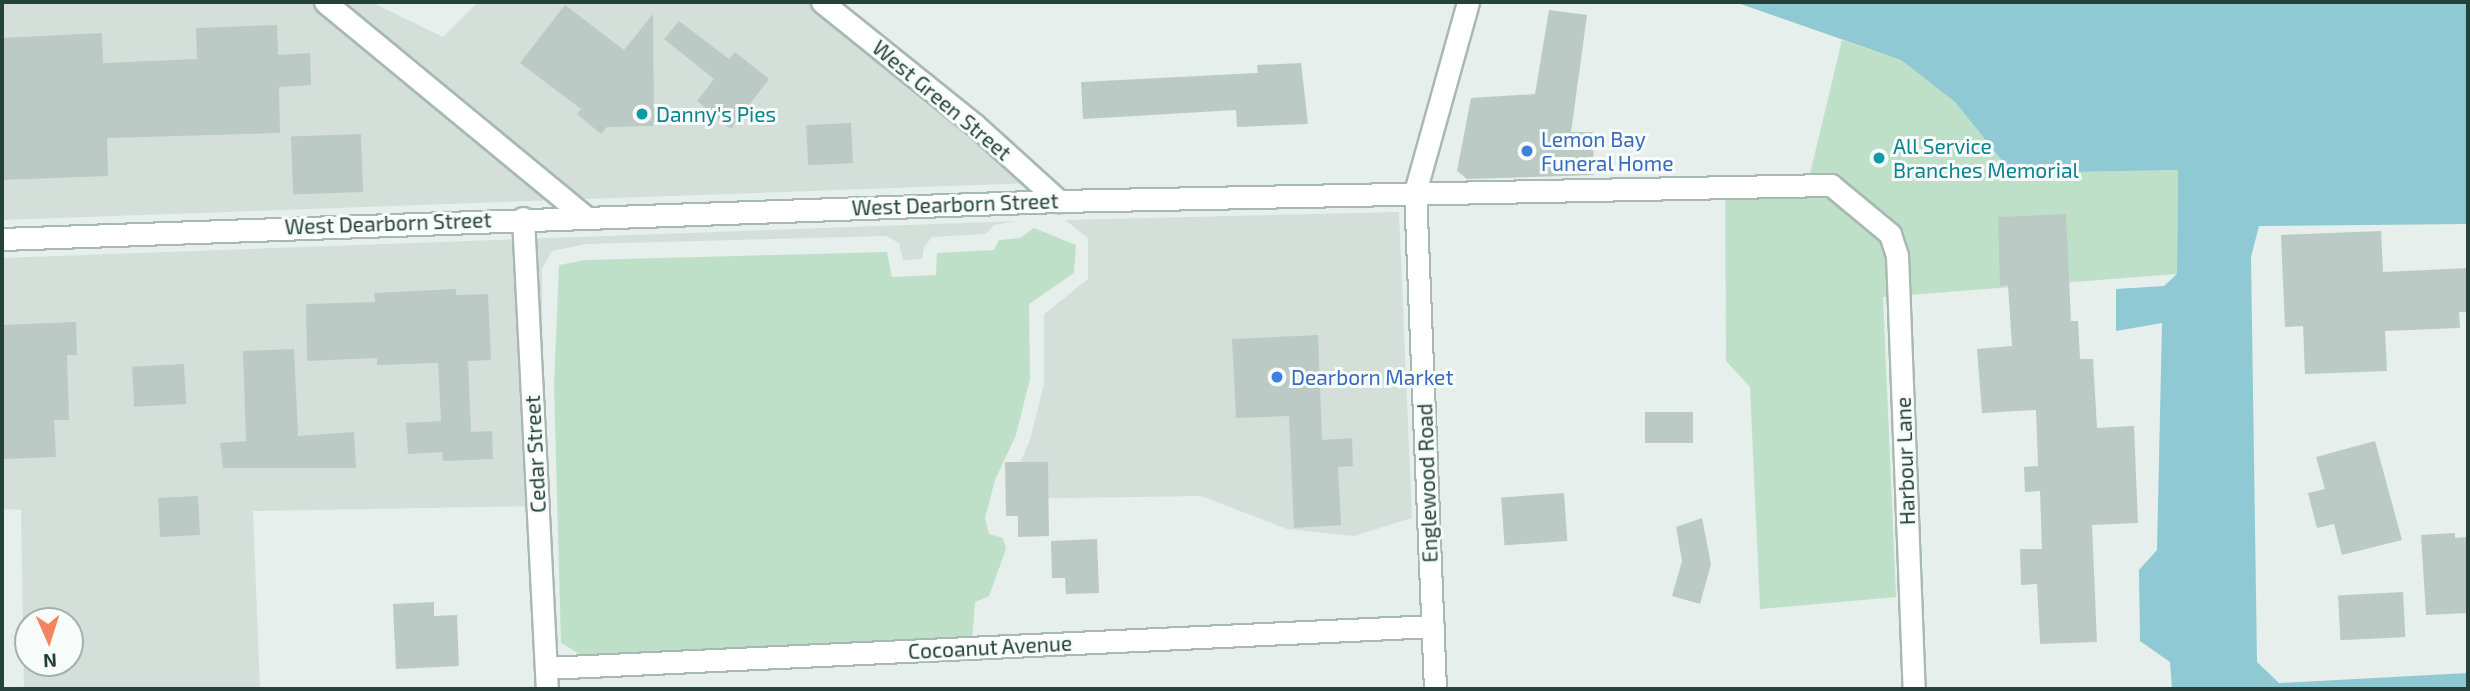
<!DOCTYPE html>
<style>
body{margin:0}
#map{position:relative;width:2470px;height:691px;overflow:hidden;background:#e6efeb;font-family:"Exo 2",sans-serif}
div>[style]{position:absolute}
.built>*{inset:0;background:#d4dfda}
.green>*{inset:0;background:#bfe0c8}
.water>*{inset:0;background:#8ec9d4}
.building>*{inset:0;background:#bbcac4;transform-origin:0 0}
.roads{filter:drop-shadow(2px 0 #a8b8b2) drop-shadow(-2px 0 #a8b8b2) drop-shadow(0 2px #a8b8b2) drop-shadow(0 -2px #a8b8b2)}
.minor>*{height:21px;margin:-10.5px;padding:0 10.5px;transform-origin:10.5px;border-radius:10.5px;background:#fff}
.dots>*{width:19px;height:19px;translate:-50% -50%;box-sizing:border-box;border:4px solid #f7fbf9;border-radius:50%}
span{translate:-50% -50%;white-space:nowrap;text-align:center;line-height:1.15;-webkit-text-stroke:6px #f7fbf9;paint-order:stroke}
.street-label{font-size:21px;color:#24423a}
.culture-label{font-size:21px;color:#0d838f}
.left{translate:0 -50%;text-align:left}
.shop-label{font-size:21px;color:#366cbe}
.frame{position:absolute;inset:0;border:4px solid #24423a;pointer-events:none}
.north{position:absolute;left:14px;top:607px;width:70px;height:70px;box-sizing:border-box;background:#f7fbf9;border:2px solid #a3b1ad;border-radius:50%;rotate:177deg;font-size:19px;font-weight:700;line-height:28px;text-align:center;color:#24423a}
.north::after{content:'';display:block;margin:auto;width:24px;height:32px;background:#f4845f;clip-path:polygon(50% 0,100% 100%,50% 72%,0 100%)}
</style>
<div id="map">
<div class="built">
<div style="clip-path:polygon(2px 2px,371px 2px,443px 37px,478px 2px,807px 2px,1032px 183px,2px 220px)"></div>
<div style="clip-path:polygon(1399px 212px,1412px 518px,1354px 536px,1287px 529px,1201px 496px,1005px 499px,1030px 440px,1044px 384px,1044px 314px,1088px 279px,1088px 238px,1065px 220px)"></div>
<div style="clip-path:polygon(evenodd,1017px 221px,994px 225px,986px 234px,932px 237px,924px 247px,922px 259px,903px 260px,899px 243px,886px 236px,586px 244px,552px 251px,542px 269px,543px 506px,253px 511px,260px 689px,24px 689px,21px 510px,2px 509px,2px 258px,1017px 221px,28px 621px,70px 621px,70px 663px,28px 663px,28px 621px)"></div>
</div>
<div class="green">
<div style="clip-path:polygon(1842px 40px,1901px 60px,1955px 102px,2012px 173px,2178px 170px,2177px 274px,1883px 297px,1896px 597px,1760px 609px,1750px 387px,1726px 361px,1725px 182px,1809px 178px)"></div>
<div style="clip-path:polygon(1034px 228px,1076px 245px,1074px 273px,1029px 304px,1030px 379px,1016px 435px,995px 480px,985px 518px,989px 534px,1003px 538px,1006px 549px,989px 596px,975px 602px,972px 641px,586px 658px,561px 643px,554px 385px,559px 265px,586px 260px,887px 252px,892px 277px,936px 275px,937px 253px,994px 250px,999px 240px,1020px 238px)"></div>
</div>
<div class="water">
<div style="clip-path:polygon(1735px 2px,2468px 2px,2468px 224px,2259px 226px,2251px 257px,2257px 662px,2279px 683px,2468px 673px,2468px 689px,2172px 689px,2170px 662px,2140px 641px,2139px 570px,2157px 550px,2162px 323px,2116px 331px,2116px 289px,2164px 286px,2177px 274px,2178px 170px,2012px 173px,1955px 102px,1901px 60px)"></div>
</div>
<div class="building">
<div style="clip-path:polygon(565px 5px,624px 50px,653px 14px,654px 126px,607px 127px,601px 134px,577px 114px,581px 109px,520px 63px)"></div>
<div style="clip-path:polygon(1549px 10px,1587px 15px,1571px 132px,1593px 132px,1594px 175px,1467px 179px,1457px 171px,1471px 98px,1535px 94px)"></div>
<div style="clip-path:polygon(679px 21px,729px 59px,735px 52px,769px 79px,731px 129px,697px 101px,714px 79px,664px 39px)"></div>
<div style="clip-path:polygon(277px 25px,278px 55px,310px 53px,311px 85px,279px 87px,280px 133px,107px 138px,108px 176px,2px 180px,2px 38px,102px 33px,103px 63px,197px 59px,196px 28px)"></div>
<div style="clip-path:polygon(1301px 63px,1308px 124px,1237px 127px,1236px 110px,1083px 119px,1081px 82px,1258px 73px,1257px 65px)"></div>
<div style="left:851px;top:123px;width:40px;height:45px;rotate:87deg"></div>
<div style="left:361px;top:134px;width:58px;height:70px;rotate:88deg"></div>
<div style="clip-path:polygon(2066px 214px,2071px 321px,2078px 321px,2080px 359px,2093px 359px,2097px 428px,2134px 426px,2138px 523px,2092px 525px,2097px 642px,2040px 644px,2037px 584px,2021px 585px,2020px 549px,2042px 549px,2040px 491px,2025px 492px,2024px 467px,2038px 466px,2036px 410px,1982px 413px,1977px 349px,2012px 346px,2008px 285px,2000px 286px,1998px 217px)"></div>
<div style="clip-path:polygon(2381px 231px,2383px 272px,2468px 268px,2468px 312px,2459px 312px,2460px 328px,2385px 331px,2387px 371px,2305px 374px,2303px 326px,2285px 327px,2281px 235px)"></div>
<div style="clip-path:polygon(456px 289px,456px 295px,488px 294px,491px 360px,468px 361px,471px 432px,492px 431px,493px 459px,443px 461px,442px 452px,408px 454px,406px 423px,441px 421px,438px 363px,377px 365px,377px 358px,307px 361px,306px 304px,375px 302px,374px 293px)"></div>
<div style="clip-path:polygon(76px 322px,77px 355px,67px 355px,69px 420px,54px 420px,56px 457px,2px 459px,2px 325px)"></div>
<div style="clip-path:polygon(1318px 335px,1322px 440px,1352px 438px,1353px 466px,1338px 467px,1341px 525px,1294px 528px,1289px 416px,1236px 418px,1232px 339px)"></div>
<div style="clip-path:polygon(294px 349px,298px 436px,354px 432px,356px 468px,223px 468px,220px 443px,246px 441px,243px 351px)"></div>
<div style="left:184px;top:364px;width:40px;height:52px;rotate:87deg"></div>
<div style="left:1645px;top:412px;width:48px;height:31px"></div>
<div style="clip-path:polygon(2375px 441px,2402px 540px,2342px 555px,2334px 524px,2317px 528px,2308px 493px,2325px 489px,2316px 457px)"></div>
<div style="clip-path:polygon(1005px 462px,1048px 462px,1049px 536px,1018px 537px,1018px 516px,1006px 516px)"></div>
<div style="left:1564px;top:493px;width:48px;height:63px;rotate:86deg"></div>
<div style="left:198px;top:496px;width:39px;height:40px;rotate:87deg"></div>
<div style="clip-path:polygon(1702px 518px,1711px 564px,1700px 604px,1672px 596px,1682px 561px,1676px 527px)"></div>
<div style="clip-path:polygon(2455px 533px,2455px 538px,2468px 537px,2468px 613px,2426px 615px,2421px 535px)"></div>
<div style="clip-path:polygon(1097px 539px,1099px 593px,1066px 594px,1065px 578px,1052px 578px,1051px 541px)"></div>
<div style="left:2403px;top:592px;width:45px;height:65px;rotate:87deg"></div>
<div style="clip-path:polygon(434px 602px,434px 616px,457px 615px,459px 666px,396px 669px,393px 604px)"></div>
</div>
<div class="roads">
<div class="minor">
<div style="left:325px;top:2px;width:337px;rotate:39.5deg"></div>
<div style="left:822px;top:2px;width:195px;rotate:38.8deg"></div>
<div style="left:974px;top:124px;width:115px;rotate:42.2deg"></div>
<div style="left:523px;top:218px;width:472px;rotate:87.1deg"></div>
<div style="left:2px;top:239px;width:1058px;rotate:-2.06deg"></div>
<div style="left:1059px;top:201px;width:772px;rotate:-1.19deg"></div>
<div style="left:1831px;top:185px;width:77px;rotate:39.7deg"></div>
<div style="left:1890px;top:234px;width:22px;rotate:72deg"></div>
<div style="left:1897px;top:255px;width:434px;rotate:87.8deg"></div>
<div style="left:546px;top:668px;width:888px;rotate:-2.71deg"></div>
<div style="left:1435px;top:689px;width:497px;rotate:-92.3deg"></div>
<div style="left:1415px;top:192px;width:197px;rotate:-74.4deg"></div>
</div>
</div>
<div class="dots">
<div style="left:642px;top:114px;background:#0f9aa8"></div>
<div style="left:1527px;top:151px;background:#3f7fe0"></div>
<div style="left:1879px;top:158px;background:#0f9aa8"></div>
<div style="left:1277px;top:377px;background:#3f7fe0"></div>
</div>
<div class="street-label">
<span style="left:942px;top:100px;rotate:40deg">West Green Street</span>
<span style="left:955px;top:204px;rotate:-2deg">West Dearborn Street</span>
<span style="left:388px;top:223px;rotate:-2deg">West Dearborn Street</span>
<span style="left:535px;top:454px;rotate:-93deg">Cedar Street</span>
<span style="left:1905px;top:461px;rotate:-92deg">Harbour Lane</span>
<span style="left:1427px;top:483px;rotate:-92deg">Englewood Road</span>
<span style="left:990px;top:647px;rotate:-3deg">Cocoanut Avenue</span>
</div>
<div class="culture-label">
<span class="left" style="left:656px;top:114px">Danny's Pies</span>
<span class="left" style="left:1893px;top:158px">All Service<br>Branches Memorial</span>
</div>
<div class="shop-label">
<span class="left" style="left:1541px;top:151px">Lemon Bay<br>Funeral Home</span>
<span class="left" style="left:1291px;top:377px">Dearborn Market</span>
</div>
<div class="frame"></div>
<div class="north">N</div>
</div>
